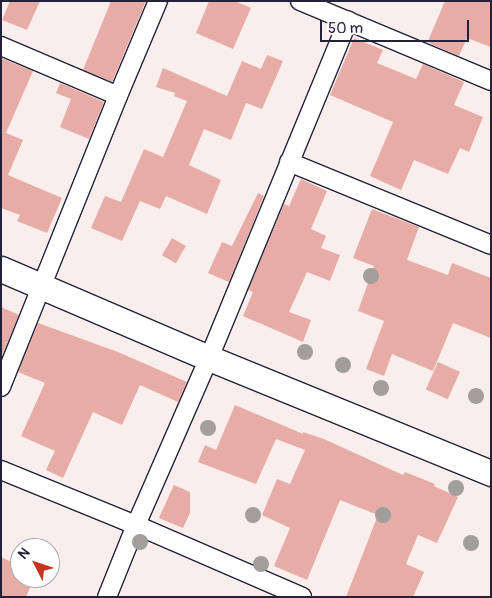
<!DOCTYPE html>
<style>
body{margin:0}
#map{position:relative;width:492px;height:598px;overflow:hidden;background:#faeeed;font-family:Pangolin,sans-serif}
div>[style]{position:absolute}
.building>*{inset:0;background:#e7aca6;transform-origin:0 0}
.roads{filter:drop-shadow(1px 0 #22223b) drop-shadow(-1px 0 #22223b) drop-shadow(0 1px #22223b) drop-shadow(0 -1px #22223b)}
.street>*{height:18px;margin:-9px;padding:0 9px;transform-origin:9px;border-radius:9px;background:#fff}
.secondary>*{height:25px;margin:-12.5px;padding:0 12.5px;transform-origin:12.5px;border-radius:12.5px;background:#fff}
.trees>*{width:16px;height:16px;margin:-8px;border-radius:50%;background:#a19e9b}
span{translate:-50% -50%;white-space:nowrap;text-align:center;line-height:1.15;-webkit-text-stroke:4px #fff;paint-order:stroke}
.frame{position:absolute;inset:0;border:2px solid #22223b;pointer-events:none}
.north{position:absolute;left:10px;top:538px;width:50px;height:50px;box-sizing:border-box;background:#fff;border:1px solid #a7a7b1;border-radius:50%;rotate:311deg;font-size:14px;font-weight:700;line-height:20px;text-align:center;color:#22223b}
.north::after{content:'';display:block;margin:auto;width:18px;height:22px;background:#c8321e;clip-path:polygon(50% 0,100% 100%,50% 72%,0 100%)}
.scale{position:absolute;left:320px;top:20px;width:149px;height:22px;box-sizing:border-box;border:2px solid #22223b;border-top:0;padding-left:6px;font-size:15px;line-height:18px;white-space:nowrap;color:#22223b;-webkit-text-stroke:4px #fff;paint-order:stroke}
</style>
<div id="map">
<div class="building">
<div style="clip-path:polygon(10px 1px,40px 1px,27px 30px,2px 20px)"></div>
<div style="clip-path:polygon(111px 1px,146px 1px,112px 82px,83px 70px)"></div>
<div style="clip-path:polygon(209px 1px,235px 1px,251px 8px,233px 49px,196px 33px)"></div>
<div style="clip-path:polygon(445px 1px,491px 1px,491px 47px,467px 38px,459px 56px,431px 44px,428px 41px)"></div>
<div style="clip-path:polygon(354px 38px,383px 50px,377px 63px,416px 79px,423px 64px,464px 82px,454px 105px,483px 117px,469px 152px,460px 148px,448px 174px,414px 160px,401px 190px,370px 176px,393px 122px,330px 95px)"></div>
<div style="clip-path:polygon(267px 55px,283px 61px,262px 109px,246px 103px,231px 140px,204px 129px,189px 165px,221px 180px,207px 214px,166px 196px,160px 209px,140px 201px,122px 241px,91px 228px,105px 196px,121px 202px,144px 149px,163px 157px,187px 101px,174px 96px,175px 93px,156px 87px,163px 68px,227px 96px,242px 61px,261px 69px)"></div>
<div style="clip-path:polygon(1px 58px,33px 71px,6px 133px,23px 140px,8px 175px,62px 198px,47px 233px,17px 221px,20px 215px,1px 208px)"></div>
<div style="clip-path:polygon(60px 83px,104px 102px,89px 139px,60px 127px,71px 99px,56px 93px)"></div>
<div style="clip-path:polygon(301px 179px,327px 191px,311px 229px,326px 236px,321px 248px,340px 255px,330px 281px,307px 272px,289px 312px,311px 320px,303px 342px,243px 316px,253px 292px,248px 290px,284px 204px,289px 206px)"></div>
<div style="clip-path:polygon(258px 193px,264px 196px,229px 282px,208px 273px,222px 242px,232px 246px)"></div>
<div style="clip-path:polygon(372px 209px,419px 227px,407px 260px,448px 275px,452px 263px,491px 278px,491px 338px,453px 323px,433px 371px,392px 354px,384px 376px,366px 369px,384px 321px,358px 311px,374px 266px,353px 258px)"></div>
<div style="left:172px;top:238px;width:16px;height:20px;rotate:30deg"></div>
<div style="clip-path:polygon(1px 307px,19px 315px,1px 358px)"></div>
<div style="clip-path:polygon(38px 323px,118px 352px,187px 382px,178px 402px,140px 385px,122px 425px,93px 412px,63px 478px,46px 470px,55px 451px,21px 436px,45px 383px,18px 372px)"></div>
<div style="left:438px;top:362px;width:24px;height:30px;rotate:24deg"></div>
<div style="clip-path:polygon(235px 405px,303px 434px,303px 432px,324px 439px,403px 475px,405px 472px,435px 484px,434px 486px,458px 497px,437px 543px,418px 535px,406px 564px,424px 572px,413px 597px,346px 597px,378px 515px,340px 500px,307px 580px,274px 566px,290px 528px,262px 515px,277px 479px,290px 484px,305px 450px,276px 439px,256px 484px,198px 462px,205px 445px,216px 450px)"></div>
<div style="clip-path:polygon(174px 485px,190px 492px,190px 513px,183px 528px,159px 518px)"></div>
<div style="clip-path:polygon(1px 557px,20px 566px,20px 578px,34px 578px,26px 597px,1px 597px)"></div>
</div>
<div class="roads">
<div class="street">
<div style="left:300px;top:1px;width:207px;rotate:22.7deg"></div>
<div style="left:1px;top:46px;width:127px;rotate:23.1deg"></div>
<div style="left:289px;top:162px;width:218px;rotate:22.3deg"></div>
<div style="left:1px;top:387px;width:314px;rotate:-68.1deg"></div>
<div style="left:118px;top:96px;width:103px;rotate:-67.2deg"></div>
<div style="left:1px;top:470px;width:146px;rotate:22.2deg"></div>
<div style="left:136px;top:525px;width:181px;rotate:23.4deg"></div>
<div style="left:107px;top:597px;width:78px;rotate:-68.1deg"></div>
<div style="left:136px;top:525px;width:182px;rotate:-66.4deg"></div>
<div style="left:209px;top:358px;width:365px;rotate:-67.6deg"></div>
</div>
<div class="secondary">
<div style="left:1px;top:269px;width:226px;rotate:23.2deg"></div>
<div style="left:209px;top:358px;width:305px;rotate:22.2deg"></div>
</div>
</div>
<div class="trees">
<div style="left:371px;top:276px"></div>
<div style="left:305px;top:352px"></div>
<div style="left:343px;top:365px"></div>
<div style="left:381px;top:388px"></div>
<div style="left:476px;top:396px"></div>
<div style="left:208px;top:428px"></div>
<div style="left:456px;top:488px"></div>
<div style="left:253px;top:515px"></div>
<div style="left:383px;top:515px"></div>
<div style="left:140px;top:542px"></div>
<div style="left:471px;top:543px"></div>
<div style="left:261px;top:564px"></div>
</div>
<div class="frame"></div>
<div class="north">N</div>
<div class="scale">50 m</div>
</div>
